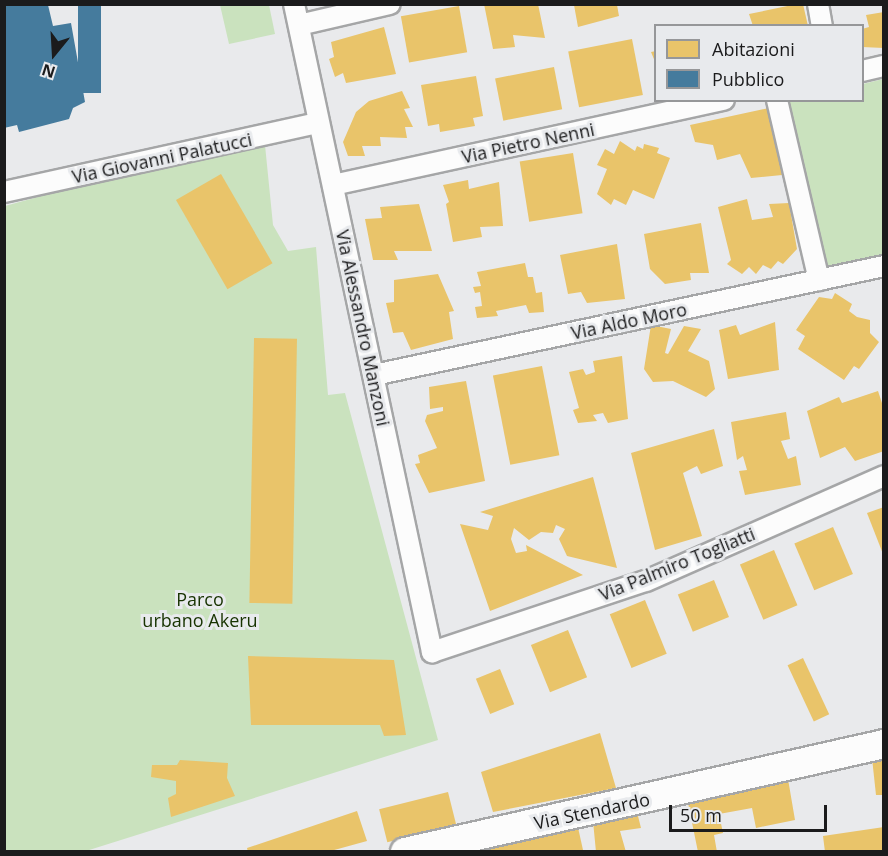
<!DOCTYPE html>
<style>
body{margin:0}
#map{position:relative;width:888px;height:856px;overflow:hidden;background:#e9eaec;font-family:"Open Sans",sans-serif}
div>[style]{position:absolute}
.green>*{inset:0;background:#cae2be}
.homes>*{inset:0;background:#e9c46a;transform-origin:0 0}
.public>*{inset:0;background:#457b9d;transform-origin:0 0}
.roads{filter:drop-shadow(2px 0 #a5a6a7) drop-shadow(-2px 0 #a5a6a7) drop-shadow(0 2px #a5a6a7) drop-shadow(0 -2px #a5a6a7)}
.street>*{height:20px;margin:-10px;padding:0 10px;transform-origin:10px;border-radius:10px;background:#fcfcfc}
.secondary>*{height:28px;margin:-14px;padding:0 14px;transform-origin:14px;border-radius:14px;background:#fcfcfc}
span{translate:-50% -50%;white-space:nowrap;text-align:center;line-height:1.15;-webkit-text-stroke:6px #e8eaed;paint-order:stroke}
.street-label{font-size:18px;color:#1b1b1c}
.park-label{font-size:18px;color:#173300}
.frame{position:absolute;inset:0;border:6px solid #1b1b1c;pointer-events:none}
.legend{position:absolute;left:654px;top:24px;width:210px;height:78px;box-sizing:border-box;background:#e8eaed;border:2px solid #969799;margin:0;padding:8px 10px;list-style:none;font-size:18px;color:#1b1b1c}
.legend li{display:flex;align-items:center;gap:12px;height:30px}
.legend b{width:30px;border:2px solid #969799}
.north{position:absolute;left:24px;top:24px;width:60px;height:60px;-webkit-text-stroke:4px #e8eaed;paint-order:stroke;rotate:198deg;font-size:16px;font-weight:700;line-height:24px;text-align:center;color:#1b1b1c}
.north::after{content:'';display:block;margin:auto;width:21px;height:27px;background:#1b1b1c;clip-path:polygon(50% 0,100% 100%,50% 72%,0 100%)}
.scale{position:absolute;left:669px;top:805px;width:158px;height:27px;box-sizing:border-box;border:3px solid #1b1b1c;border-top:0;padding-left:8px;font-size:18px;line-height:21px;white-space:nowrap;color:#1b1b1c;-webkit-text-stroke:4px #e8eaed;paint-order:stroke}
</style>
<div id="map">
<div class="green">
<div style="clip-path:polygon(220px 5px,269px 5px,275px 34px,229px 44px)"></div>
<div style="clip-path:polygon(883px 79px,883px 259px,827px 272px,787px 101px,862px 100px,863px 84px)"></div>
<div style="clip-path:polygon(264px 135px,273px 225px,288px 251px,316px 247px,328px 395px,345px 393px,438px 740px,86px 851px,5px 851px,5px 206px)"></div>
</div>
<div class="homes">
<div style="clip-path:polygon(484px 4px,538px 4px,545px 38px,513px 35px,515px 47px,493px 49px)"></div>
<div style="clip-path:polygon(797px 4px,803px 4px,808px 26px,753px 26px,749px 14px)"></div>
<div style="clip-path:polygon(574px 5px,617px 5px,619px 16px,578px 27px)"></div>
<div style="left:459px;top:6px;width:47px;height:59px;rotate:80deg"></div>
<div style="clip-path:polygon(884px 12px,884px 48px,862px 47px,862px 29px,869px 27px,866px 15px)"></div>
<div style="clip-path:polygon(384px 27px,396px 74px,346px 83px,343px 73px,335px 77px,329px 59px,334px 57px,331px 42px)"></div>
<div style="left:632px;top:39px;width:57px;height:65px;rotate:79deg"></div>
<div style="clip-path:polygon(656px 51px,656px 64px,651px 52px)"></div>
<div style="left:554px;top:67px;width:43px;height:60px;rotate:79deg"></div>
<div style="clip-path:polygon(476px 76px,483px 116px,473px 118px,475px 126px,440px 132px,439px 124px,428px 126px,421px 85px)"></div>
<div style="clip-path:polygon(402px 91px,410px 108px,404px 109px,413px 127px,405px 127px,407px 138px,380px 137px,381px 146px,362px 146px,365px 156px,348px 156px,343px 142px,356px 112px,369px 101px)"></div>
<div style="clip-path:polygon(769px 108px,782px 175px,751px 178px,740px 154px,717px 160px,713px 145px,695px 142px,690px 125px)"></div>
<div style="clip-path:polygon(620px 141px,635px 151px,637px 146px,643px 149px,644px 144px,659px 148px,657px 153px,670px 158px,654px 199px,633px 190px,626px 205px,614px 199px,611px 205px,597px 194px,607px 169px,597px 165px,605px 149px,614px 154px)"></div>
<div style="left:573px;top:153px;width:61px;height:54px;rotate:81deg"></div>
<div style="left:221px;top:174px;width:103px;height:52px;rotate:60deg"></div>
<div style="clip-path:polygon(468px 180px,469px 189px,499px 182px,503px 226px,480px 227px,482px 237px,453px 242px,446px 204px,449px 202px,443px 185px)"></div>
<div style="clip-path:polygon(747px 199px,752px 220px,773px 217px,769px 204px,789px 203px,797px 249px,783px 264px,778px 261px,771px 269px,763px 265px,756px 274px,749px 267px,742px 274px,727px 264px,731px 260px,718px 207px)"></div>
<div style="clip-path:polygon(419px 204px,432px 251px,394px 251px,398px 260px,373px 260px,365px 219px,382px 218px,380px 207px)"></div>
<div style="clip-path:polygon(701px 223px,709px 273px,690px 273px,691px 280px,665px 284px,650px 269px,644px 234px)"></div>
<div style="clip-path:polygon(617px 244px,625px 299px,587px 303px,581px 292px,568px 294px,560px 255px)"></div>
<div style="clip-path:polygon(525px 263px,528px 277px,533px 277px,536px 293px,542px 292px,544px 312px,529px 313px,526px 305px,496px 311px,498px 316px,477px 318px,475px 307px,482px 306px,480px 292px,475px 293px,473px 287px,481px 286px,477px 272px)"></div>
<div style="clip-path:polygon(438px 274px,454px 311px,449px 312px,453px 339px,411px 350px,403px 332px,393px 333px,386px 303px,394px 302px,394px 280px)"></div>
<div style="clip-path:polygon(835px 293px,852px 304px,849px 311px,857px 317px,870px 320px,870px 333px,879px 342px,859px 369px,854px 366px,844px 380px,798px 349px,805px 336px,796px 330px,819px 297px,832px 299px)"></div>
<div style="clip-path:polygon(775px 322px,779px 370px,728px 379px,719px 330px,736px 325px,740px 335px)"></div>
<div style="clip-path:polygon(651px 325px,671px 329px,665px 353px,668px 354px,684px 326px,701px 329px,688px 351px,709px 361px,715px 389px,706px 397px,673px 381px,653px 382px,644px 369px)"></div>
<div style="left:254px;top:338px;width:43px;height:265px;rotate:1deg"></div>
<div style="clip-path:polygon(622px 356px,628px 419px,608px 423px,603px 413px,593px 415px,597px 421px,578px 423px,573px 410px,579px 408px,569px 372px,583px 369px,586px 375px,595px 372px,593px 361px)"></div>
<div style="left:542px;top:366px;width:91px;height:50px;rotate:79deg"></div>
<div style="clip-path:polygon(466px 381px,485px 481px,429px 493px,415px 464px,420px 463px,418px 455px,437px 448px,425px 421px,427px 415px,443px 411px,443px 407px,430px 409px,429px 387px)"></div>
<div style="clip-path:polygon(878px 391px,884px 409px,884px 451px,855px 461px,845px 447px,820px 458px,807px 411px,839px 397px,842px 403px)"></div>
<div style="clip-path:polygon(786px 412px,790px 439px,781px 441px,788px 459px,796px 456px,801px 485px,745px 495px,739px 471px,747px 470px,743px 456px,737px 460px,731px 422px)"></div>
<div style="clip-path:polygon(714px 429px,723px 466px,701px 474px,697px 466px,683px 473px,702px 536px,655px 550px,631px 453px)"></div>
<div style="clip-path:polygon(593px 477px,617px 568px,567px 556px,559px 539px,565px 529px,556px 525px,553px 533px,541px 532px,529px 540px,514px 528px,511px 539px,516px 553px,527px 551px,526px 545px,583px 575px,490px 611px,460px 524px,488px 530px,493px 516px,480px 512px)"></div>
<div style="clip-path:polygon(884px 507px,884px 554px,883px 554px,867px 513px)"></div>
<div style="left:833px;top:527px;width:51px;height:42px;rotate:67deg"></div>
<div style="left:774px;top:550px;width:60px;height:37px;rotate:67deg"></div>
<div style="left:714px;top:580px;width:40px;height:39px;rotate:68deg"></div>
<div style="left:645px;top:600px;width:58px;height:38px;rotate:68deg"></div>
<div style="left:568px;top:630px;width:51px;height:40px;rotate:68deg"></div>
<div style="clip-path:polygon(248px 656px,394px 660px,406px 735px,384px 736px,380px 725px,251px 725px)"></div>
<div style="left:803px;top:658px;width:62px;height:17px;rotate:65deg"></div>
<div style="left:500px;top:669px;width:38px;height:26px;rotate:68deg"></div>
<div style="clip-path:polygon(600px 733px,616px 788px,493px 812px,481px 772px)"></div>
<div style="clip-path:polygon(884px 757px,884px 795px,876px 795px,872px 758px)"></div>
<div style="clip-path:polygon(180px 760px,228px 763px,227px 778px,235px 796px,171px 817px,168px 798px,176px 794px,176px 781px,151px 777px,152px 765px,177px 765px)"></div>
<div style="clip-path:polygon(788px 779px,795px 820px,756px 828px,752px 808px,719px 814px,723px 833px,714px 835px,717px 852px,698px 852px,687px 798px)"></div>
<div style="left:448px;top:792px;width:34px;height:71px;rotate:76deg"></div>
<div style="clip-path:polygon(357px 811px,367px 841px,327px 852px,248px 852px,247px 848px)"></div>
<div style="clip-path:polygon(637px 812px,641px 828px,620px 831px,626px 852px,596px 852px,593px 821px)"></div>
<div style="clip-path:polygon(577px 823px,583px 850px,481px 852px,480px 845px)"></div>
<div style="clip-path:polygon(884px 827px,884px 850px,825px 852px,823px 836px)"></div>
</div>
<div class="public">
<div style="clip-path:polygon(4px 5px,48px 5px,53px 26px,71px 23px,85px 102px,73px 108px,69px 119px,19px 132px,17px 125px,4px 128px)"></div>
<div style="left:78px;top:5px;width:23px;height:88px"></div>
</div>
<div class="roads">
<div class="street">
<div style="left:294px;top:4px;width:663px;rotate:77.98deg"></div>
<div style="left:432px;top:652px;width:225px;rotate:-18.4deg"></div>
<div style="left:646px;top:581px;width:260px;rotate:-23.8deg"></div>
<div style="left:818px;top:4px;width:22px;rotate:80deg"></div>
<div style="left:299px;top:25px;width:93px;rotate:-13deg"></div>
<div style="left:862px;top:71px;width:23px;rotate:-13deg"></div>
<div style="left:777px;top:100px;width:185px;rotate:76.9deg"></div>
<div style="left:333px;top:185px;width:400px;rotate:-12.3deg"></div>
<div style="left:4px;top:192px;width:322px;rotate:-12.4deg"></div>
<div style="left:374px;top:375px;width:522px;rotate:-12.06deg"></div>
</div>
<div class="secondary">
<div style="left:405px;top:852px;width:491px;rotate:-12.7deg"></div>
</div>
</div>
<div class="street-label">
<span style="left:528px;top:143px;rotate:-12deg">Via Pietro Nenni</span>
<span style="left:162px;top:158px;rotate:-12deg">Via Giovanni Palatucci</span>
<span style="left:629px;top:321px;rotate:-12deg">Via Aldo Moro</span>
<span style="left:363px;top:328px;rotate:78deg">Via Alessandro Manzoni</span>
<span style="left:677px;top:564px;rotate:-22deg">Via Palmiro Togliatti</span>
<span style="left:592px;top:811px;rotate:-12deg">Via Stendardo</span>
</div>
<div class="park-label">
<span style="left:200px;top:610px">Parco<br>urbano Akeru</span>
</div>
<div class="frame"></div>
<ul class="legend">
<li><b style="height:16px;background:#e9c46a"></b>Abitazioni</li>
<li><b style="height:16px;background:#457b9d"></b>Pubblico</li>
</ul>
<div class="north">N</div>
<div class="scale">50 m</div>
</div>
